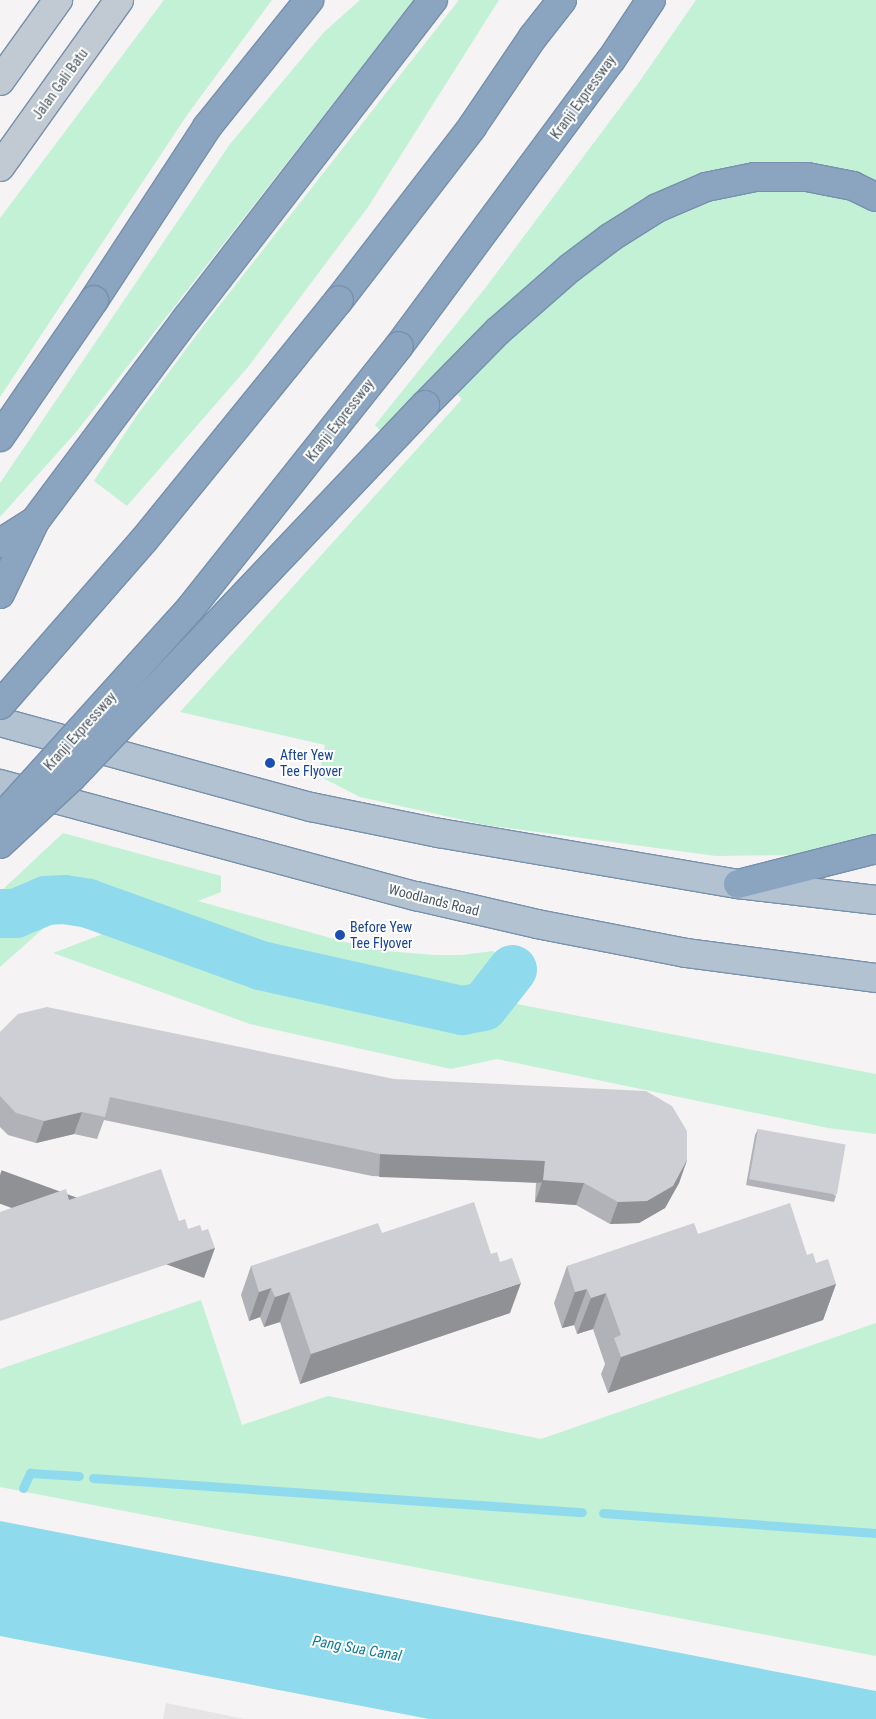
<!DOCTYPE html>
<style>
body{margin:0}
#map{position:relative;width:876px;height:1719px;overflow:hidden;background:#f5f3f3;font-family:"Roboto Condensed",sans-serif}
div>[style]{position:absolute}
.education>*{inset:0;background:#e6e4e5}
.green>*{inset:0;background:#c3f1d5}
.water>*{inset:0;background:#90daee}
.stream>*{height:9px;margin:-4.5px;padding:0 4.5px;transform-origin:4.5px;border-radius:4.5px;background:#90daee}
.river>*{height:49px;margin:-24.5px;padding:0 24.5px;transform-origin:24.5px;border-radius:24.5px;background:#90daee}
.roads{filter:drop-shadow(1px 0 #7690ad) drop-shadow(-1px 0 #7690ad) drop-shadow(0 1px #7690ad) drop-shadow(0 -1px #7690ad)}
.street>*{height:28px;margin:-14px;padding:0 14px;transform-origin:14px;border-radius:14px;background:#c1cad2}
.primary>*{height:28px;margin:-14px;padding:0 14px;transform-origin:14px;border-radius:14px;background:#b3c2d1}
.highway>*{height:28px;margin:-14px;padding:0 14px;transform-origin:14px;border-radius:14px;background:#8ba5c1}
.bridges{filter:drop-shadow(1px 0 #7690ad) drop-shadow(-1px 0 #7690ad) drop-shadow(0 1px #7690ad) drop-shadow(0 -1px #7690ad)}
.highway-bridge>*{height:28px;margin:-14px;padding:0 14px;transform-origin:14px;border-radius:14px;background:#8ba5c1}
.wall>*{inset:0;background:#b0b2b7}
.shaded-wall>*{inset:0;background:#909195;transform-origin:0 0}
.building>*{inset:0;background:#cdcfd5;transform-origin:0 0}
.dots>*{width:14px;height:14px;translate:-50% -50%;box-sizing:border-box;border:2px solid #fff;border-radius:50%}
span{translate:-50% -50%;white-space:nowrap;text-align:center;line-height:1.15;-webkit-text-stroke:4px #fff;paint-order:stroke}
.street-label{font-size:14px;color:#4a5661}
.transit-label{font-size:14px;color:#164399}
.left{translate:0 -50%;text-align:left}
.water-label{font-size:15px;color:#0c7c9b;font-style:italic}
</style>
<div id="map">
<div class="education">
<div style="clip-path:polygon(166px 1703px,245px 1719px,163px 1719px)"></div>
</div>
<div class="green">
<div style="clip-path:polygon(164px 0,272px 0,187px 115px,0 397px,0 218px)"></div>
<div style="clip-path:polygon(360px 0,414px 0,77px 431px,0 517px,0 483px,230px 144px,324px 32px)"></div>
<div style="clip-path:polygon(459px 0,499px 0,368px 207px,248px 367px,127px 506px,94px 481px,135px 418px,201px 329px)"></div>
<div style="clip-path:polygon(696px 0,876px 0,876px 838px,824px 850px,790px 855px,716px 856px,485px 825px,360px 797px,319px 776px,325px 745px,180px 712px,462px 399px,436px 375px,381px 432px,375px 425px,486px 287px,637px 85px)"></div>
<div style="clip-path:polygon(63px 833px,221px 876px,221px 892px,198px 901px,345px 942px,385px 951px,435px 955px,462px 955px,493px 951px,498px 954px,478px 983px,465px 996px,446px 1000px,263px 955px,89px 894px,61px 887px,41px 891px,10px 902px,0 902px,0 892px)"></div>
<div style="clip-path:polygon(46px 926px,0 967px,0 935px,15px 935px)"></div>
<div style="clip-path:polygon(103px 934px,265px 986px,449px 1028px,491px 1020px,507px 1002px,876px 1074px,876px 1134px,828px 1128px,497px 1059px,451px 1069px,250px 1024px,53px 953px)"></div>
<div style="clip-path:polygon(201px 1300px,242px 1425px,328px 1396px,541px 1439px,876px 1323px,876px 1656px,0 1487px,0 1369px)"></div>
</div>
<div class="water">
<div style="clip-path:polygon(0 1521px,876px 1691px,876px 1719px,429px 1719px,0 1636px)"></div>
</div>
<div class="stream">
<div style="left:93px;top:1478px;width:490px;rotate:4deg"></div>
<div style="left:23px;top:1488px;width:17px;rotate:-65deg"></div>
<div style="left:30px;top:1473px;width:49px;rotate:3.5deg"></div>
<div style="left:603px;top:1513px;width:274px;rotate:4.2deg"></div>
</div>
<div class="river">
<div style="left:0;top:913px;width:15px"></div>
<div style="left:15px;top:913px;width:33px;rotate:-23deg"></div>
<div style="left:45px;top:900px;width:19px;rotate:-3deg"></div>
<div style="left:64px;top:899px;width:24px;rotate:9deg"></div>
<div style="left:88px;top:903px;width:183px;rotate:19.8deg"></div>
<div style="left:260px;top:965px;width:207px;rotate:12.6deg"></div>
<div style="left:462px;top:1010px;width:21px;rotate:-11deg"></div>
<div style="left:483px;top:1006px;width:47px;rotate:-51.9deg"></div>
</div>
<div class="roads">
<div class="street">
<div style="left:0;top:81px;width:100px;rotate:-54.4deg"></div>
<div style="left:0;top:167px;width:205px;rotate:-54.5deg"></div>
</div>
<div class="primary">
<div style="left:0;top:722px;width:322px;rotate:15.3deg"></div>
<div style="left:311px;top:807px;width:131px;rotate:11.5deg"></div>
<div style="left:439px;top:833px;width:303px;rotate:9.7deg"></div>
<div style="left:738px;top:884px;width:139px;rotate:6.6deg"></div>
<div style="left:0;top:784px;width:431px;rotate:15.1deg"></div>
<div style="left:416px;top:896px;width:124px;rotate:13deg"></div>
<div style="left:537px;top:924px;width:152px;rotate:11deg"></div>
<div style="left:686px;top:953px;width:192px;rotate:7.5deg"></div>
</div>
<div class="highway">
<div style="left:94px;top:300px;width:207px;rotate:-56.8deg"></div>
<div style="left:207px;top:127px;width:163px;rotate:-51.2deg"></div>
<div style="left:339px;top:300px;width:218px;rotate:-52.4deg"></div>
<div style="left:472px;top:127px;width:109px;rotate:-55.9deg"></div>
<div style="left:533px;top:37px;width:47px;rotate:-51.9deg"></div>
<div style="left:399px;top:346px;width:356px;rotate:-53.5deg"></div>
<div style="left:611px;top:60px;width:72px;rotate:-56.3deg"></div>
<div style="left:425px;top:405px;width:104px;rotate:-45.4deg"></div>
<div style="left:498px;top:331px;width:96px;rotate:-41.2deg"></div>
<div style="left:570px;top:268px;width:51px;rotate:-37.1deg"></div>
<div style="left:611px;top:237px;width:54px;rotate:-32.2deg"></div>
<div style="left:657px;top:208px;width:53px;rotate:-23.2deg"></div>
<div style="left:706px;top:187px;width:50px;rotate:-11.5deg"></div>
<div style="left:755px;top:177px;width:52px"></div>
<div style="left:807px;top:177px;width:47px;rotate:11.1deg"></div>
<div style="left:853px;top:186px;width:25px;rotate:26deg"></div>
<div style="left:0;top:543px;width:41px;rotate:-32.2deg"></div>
<div style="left:0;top:594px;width:81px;rotate:-64.4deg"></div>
<div style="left:35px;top:521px;width:254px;rotate:-53.2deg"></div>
<div style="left:187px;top:318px;width:402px;rotate:-52.3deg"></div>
<div style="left:738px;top:884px;width:142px;rotate:-14.2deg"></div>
</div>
</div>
<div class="bridges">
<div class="highway-bridge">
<div style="left:0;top:437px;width:166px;rotate:-55.5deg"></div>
<div style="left:0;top:705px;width:219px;rotate:-48.9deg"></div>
<div style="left:144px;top:540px;width:309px;rotate:-50.9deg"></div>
<div style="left:0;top:819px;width:282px;rotate:-47.9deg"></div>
<div style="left:189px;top:610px;width:337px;rotate:-51.5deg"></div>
<div style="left:0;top:844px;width:98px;rotate:-42.9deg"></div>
<div style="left:72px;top:777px;width:513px;rotate:-46.5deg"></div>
</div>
</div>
<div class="wall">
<div style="clip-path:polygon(0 1032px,687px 1160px,679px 1183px,665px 1208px,639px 1223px,610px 1224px,576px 1205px,535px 1202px,536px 1183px,372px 1176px,104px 1120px,97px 1139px,74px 1134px,36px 1143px,8px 1135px,0 1127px)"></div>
<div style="clip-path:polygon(758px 1129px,836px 1196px,834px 1202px,746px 1185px,755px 1135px)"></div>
<div style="clip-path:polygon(382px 1233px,510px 1313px,300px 1384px,280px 1322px,264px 1327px,260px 1317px,249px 1321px,241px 1295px,251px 1266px)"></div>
<div style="clip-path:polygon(698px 1234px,807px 1255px,816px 1263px,836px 1284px,823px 1320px,608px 1393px,601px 1374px,605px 1364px,593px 1329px,577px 1334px,574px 1325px,562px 1328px,554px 1303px,567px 1266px)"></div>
</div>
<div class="shaded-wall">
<div style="clip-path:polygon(82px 1112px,74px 1134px,36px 1143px,44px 1121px)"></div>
<div style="left:380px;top:1154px;width:165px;height:23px;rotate:2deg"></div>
<div style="clip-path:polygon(687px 1160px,679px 1183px,665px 1208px,639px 1223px,610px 1224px,618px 1202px)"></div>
<div style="clip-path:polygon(543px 1180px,584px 1183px,576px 1205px,535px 1202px)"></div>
<div style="left:215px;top:1248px;width:32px;height:227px;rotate:110deg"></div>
<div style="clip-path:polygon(521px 1283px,510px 1313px,300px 1384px,311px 1354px)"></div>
<div style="clip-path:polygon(836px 1284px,823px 1320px,608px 1393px,621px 1357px)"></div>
<div style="clip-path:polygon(271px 1288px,260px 1317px,249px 1321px,259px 1292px)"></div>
<div style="clip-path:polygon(587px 1289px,574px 1325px,562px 1328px,575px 1292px)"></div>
<div style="clip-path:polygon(290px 1292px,280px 1322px,264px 1327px,275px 1297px)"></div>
<div style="clip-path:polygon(606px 1293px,593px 1329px,577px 1334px,591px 1298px)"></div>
</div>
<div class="building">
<div style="clip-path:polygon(47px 1007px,394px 1079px,646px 1091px,672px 1106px,687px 1131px,687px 1160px,673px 1186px,647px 1201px,618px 1202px,584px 1183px,543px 1180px,545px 1161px,380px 1154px,110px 1097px,105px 1117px,82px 1112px,44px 1121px,16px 1113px,0 1096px,0 1032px,18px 1014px)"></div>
<div style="left:758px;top:1129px;width:89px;height:51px;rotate:10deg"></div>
<div style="clip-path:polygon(161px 1169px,179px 1221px,185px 1219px,188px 1229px,200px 1225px,202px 1231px,208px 1229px,215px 1248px,0 1321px,0 1212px,66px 1189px,69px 1200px)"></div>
<div style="clip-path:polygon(474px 1202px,491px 1254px,497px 1252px,500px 1262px,512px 1258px,521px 1283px,311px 1354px,290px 1292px,275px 1297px,271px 1288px,259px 1292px,251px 1266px,378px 1223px,382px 1233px)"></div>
<div style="clip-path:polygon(790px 1203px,807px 1255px,813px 1253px,816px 1263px,828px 1259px,836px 1284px,621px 1357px,614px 1338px,621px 1335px,606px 1293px,591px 1298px,587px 1289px,575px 1292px,567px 1266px,694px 1223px,698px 1234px)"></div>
</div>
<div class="dots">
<div style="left:270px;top:763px;background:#1a4fb4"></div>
<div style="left:340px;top:935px;background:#1a4fb4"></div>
</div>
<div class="street-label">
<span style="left:60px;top:84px;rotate:-54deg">Jalan Gali Batu</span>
<span style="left:583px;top:97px;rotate:-54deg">Kranji Expressway</span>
<span style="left:340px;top:420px;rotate:-52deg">Kranji Expressway</span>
<span style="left:80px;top:731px;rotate:-48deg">Kranji Expressway</span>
<span style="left:434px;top:900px;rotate:14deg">Woodlands Road</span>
</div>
<div class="transit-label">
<span class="left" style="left:280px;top:763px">After Yew<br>Tee Flyover</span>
<span class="left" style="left:350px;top:935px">Before Yew<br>Tee Flyover</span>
</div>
<div class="water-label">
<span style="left:357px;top:1649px;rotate:10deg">Pang Sua Canal</span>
</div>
</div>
